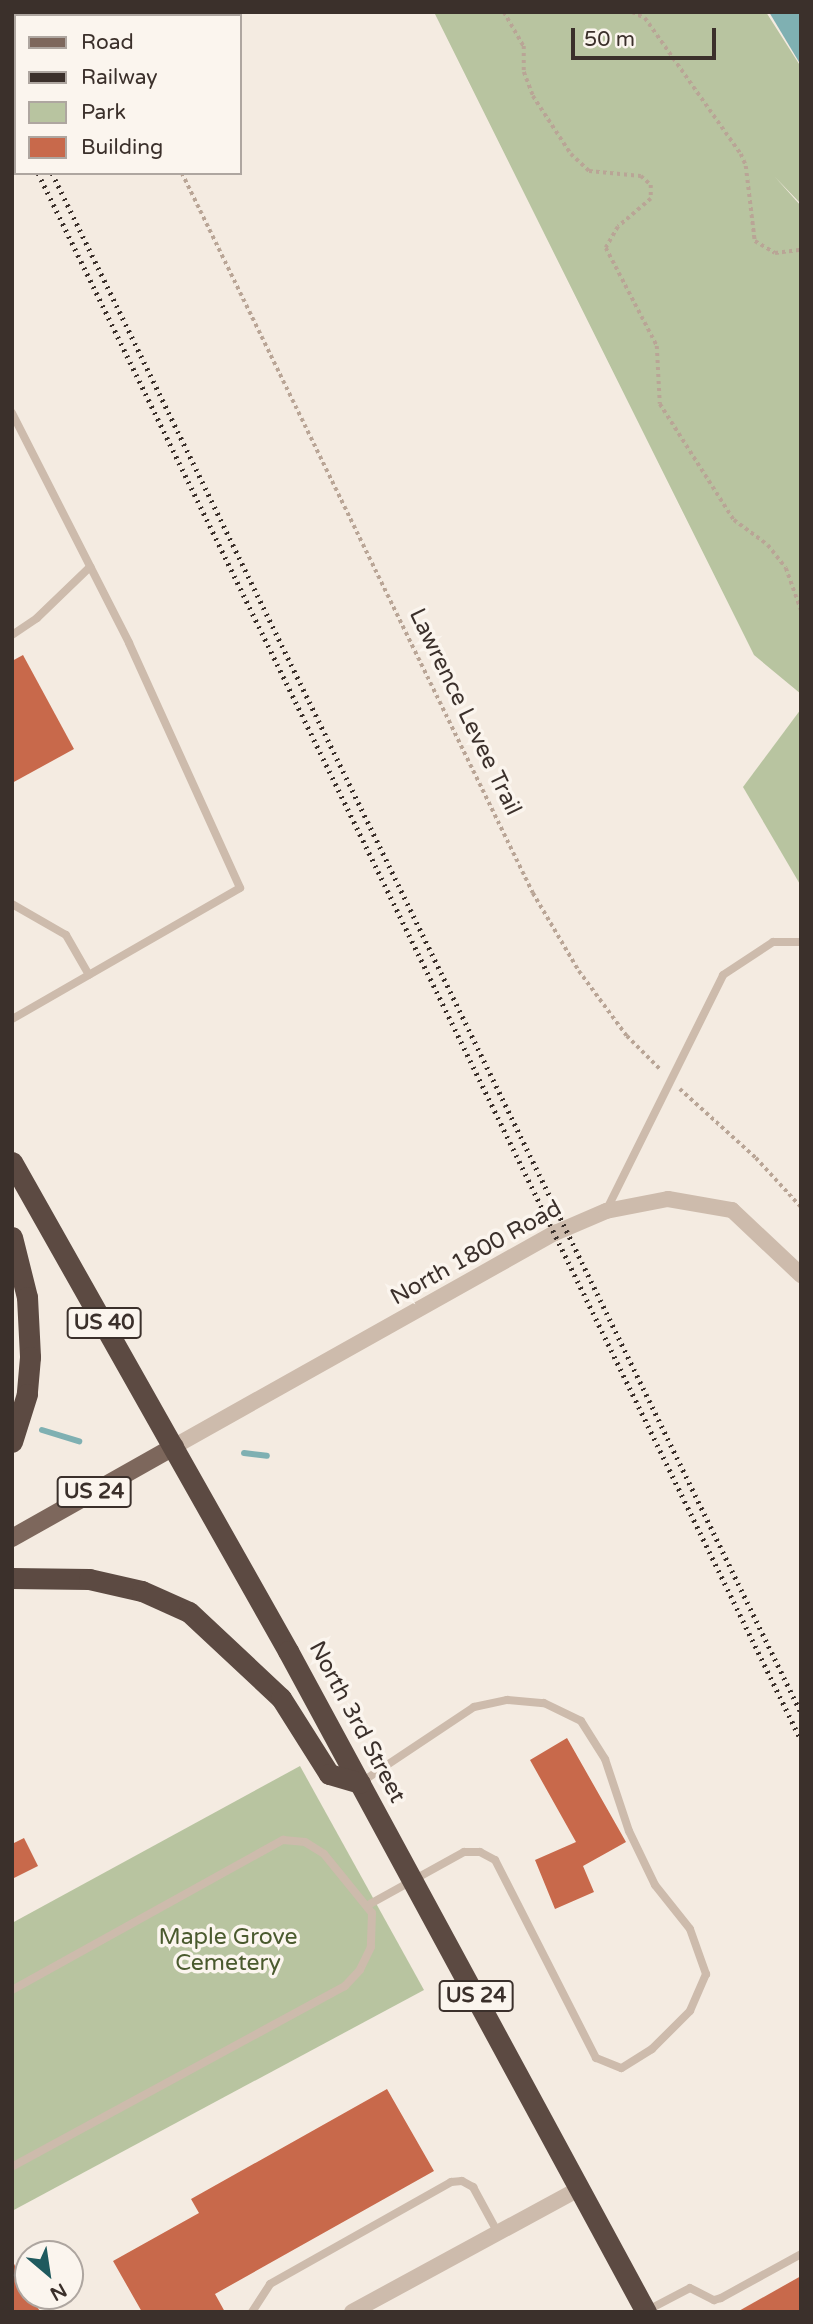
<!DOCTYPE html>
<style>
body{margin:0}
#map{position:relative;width:813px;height:2324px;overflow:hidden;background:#f4ebe1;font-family:"Varela Round",sans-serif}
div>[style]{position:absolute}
.green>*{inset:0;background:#b8c4a0}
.water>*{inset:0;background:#7fb0b2}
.stream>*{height:6px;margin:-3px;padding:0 3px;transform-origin:3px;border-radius:3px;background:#7fb0b2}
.building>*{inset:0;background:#c8694b}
.path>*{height:3.5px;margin-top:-1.75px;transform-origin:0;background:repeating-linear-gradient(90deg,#b9a596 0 3.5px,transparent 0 7px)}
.lane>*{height:8px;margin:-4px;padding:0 4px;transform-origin:4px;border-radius:4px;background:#cdbbac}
.street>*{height:16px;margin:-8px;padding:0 8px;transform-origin:8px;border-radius:8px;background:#cdbbac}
.primary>*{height:18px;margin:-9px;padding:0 9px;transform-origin:9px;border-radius:9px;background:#7d675c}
.highway>*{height:21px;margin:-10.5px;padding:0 10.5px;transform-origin:10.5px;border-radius:10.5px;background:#5c4a42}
.rail>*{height:5px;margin-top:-2.5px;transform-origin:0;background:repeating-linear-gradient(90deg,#3b302b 0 2px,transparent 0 7px)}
span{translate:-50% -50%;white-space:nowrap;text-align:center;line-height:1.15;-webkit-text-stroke:7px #fbf5ee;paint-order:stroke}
.shield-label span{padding:2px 5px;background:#fbf5ee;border:2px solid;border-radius:5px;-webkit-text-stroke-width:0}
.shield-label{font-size:21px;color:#3b302b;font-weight:700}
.street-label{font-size:23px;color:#3b302b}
.park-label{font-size:23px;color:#4a5a2e}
.frame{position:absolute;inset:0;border:14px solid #3b302b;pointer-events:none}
.legend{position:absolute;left:14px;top:14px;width:228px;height:161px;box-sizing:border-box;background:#fbf5ee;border:2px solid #aea6a0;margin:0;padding:9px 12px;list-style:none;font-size:21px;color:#3b302b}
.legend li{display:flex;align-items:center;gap:14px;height:35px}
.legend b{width:35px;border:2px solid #aea6a0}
.north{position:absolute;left:14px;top:2240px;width:70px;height:70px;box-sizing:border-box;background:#fbf5ee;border:2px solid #aea6a0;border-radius:50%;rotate:151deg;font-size:19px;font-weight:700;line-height:28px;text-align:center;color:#3b302b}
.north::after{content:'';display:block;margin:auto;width:24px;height:32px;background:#1f5a5e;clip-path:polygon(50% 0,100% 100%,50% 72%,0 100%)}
.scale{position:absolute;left:571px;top:28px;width:145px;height:32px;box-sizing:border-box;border:4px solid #3b302b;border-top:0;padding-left:9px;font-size:21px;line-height:24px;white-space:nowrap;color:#3b302b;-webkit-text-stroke:5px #fbf5ee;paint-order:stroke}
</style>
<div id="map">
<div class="green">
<div style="clip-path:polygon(434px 12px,766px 12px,801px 67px,801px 204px,775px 177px,801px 206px,801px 694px,754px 655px)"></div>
<div style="clip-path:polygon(801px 709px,801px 886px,743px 787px)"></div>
<div style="clip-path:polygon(300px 1766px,424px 1990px,12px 2211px,12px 1923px)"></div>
</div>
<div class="water">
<div style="clip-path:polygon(769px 12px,801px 12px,801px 64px,799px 62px)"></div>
</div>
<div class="stream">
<div style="left:42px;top:1430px;width:39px;rotate:17deg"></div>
<div style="left:244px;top:1453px;width:23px;rotate:7deg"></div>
</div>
<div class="building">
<div style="clip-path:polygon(23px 655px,74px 749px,12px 783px,12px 661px)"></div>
<div style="clip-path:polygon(567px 1738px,626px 1842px,583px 1866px,594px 1892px,555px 1909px,535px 1860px,576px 1842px,530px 1760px)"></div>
<div style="clip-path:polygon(24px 1838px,38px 1866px,12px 1879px,12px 1844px)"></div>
<div style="clip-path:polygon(387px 2089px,434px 2171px,215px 2294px,225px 2312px,142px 2312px,113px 2261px,199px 2213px,191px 2199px)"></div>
<div style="clip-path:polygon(12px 2259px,28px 2296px,41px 2312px,12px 2312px)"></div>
<div style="clip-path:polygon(801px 2276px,801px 2312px,737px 2312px)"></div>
</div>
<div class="path">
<div style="left:103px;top:12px;width:4px;rotate:63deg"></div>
<div style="left:504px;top:12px;width:39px;rotate:60deg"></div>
<div style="left:524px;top:46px;width:26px;rotate:90deg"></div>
<div style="left:524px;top:72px;width:26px;rotate:69deg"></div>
<div style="left:533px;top:96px;width:69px;rotate:56.8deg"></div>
<div style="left:571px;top:154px;width:25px;rotate:43deg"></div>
<div style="left:589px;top:171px;width:52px;rotate:5.5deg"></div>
<div style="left:641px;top:176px;width:13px;rotate:42deg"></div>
<div style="left:651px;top:185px;width:14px;rotate:90deg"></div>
<div style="left:651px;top:199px;width:43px;rotate:139.7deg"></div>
<div style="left:618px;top:227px;width:24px;rotate:120deg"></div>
<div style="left:606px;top:248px;width:110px;rotate:62.5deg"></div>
<div style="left:657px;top:346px;width:58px;rotate:87deg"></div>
<div style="left:660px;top:404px;width:138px;rotate:57.5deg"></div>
<div style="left:734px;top:520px;width:42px;rotate:36.3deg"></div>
<div style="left:768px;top:545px;width:29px;rotate:52deg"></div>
<div style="left:786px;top:568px;width:45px;rotate:70.3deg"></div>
<div style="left:632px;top:12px;width:14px;rotate:25deg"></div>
<div style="left:645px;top:18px;width:166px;rotate:54.8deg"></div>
<div style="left:741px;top:154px;width:13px;rotate:67deg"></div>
<div style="left:746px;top:166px;width:76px;rotate:83.2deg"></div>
<div style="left:755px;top:241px;width:23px;rotate:31deg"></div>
<div style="left:775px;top:253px;width:26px;rotate:-7deg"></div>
<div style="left:182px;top:173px;width:801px;rotate:64.01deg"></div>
<div style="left:533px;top:893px;width:91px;rotate:59.5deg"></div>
<div style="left:579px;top:971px;width:81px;rotate:53.6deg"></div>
<div style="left:627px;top:1036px;width:49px;rotate:45deg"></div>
<div style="left:680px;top:1089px;width:103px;rotate:42.2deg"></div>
<div style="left:756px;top:1158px;width:67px;rotate:47.4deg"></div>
</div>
<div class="lane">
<div style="left:12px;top:413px;width:258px;rotate:63deg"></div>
<div style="left:129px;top:643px;width:269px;rotate:65.6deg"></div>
<div style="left:240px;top:888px;width:263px;rotate:150.1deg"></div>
<div style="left:12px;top:635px;width:30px;rotate:-34deg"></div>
<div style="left:37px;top:618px;width:74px;rotate:-43.9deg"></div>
<div style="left:12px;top:904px;width:62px;rotate:29.9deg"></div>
<div style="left:66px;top:935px;width:46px;rotate:60.1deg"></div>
<div style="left:606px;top:1211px;width:263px;rotate:-63.6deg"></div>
<div style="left:723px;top:975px;width:60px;rotate:-33.4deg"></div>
<div style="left:773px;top:942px;width:28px"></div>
<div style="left:360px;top:1783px;width:137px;rotate:-33.7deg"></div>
<div style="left:474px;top:1707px;width:34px;rotate:-12deg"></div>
<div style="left:507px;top:1700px;width:37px;rotate:5deg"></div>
<div style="left:544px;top:1703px;width:41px;rotate:25.9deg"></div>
<div style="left:581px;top:1721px;width:45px;rotate:57.7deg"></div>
<div style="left:605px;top:1759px;width:76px;rotate:71.6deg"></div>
<div style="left:629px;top:1831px;width:60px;rotate:64.3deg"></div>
<div style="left:655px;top:1885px;width:56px;rotate:51.5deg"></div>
<div style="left:690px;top:1929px;width:48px;rotate:70.4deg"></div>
<div style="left:706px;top:1974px;width:40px;rotate:113.4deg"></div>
<div style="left:690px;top:2011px;width:54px;rotate:135deg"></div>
<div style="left:652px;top:2049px;width:36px;rotate:148deg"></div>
<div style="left:621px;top:2068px;width:27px;rotate:-158deg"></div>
<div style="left:596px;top:2058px;width:222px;rotate:-117deg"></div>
<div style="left:495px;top:1860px;width:17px;rotate:-152deg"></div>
<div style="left:480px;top:1852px;width:16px;rotate:180deg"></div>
<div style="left:464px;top:1852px;width:110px;rotate:151.1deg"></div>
<div style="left:12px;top:1990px;width:310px;rotate:-29deg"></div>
<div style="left:283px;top:1840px;width:22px;rotate:5deg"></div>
<div style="left:305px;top:1842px;width:22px;rotate:32deg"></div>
<div style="left:324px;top:1854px;width:76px;rotate:50.9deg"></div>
<div style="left:372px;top:1913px;width:34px;rotate:92deg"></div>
<div style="left:371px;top:1947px;width:25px;rotate:116deg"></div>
<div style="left:360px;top:1970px;width:22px;rotate:133deg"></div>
<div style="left:345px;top:1986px;width:379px;rotate:151.5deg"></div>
<div style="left:648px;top:2310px;width:47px;rotate:-27.6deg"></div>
<div style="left:690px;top:2288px;width:27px;rotate:27deg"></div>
<div style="left:714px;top:2300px;width:7px;rotate:-16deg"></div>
<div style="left:721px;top:2298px;width:91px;rotate:-28.8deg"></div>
<div style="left:252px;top:2312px;width:33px;rotate:-57deg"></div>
<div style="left:270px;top:2284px;width:208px;rotate:-29.4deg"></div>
<div style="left:451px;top:2182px;width:11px;rotate:-5deg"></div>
<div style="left:462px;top:2181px;width:13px;rotate:29deg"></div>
<div style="left:473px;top:2187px;width:52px;rotate:61.5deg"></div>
</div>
<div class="street">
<div style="left:175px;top:1446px;width:436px;rotate:-29.3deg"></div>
<div style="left:555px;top:1233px;width:56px;rotate:-23.3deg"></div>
<div style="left:606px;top:1211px;width:63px;rotate:-11deg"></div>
<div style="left:668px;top:1199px;width:65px;rotate:9.8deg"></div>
<div style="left:732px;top:1210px;width:95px;rotate:43.3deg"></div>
<div style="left:352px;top:2312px;width:260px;rotate:-28.5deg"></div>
</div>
<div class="primary">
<div style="left:12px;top:1538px;width:187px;rotate:-29.4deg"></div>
</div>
<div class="highway">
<div style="left:12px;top:1162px;width:562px;rotate:60.56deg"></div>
<div style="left:288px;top:1651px;width:752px;rotate:61.56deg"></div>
<div style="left:12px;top:1237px;width:62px;rotate:76deg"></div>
<div style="left:27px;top:1297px;width:60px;rotate:87.1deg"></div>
<div style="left:30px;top:1357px;width:37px;rotate:95deg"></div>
<div style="left:27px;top:1394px;width:50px;rotate:107.4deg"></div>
<div style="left:12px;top:1578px;width:77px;rotate:0.7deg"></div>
<div style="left:89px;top:1579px;width:54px;rotate:12.8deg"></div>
<div style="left:142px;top:1591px;width:51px;rotate:24.1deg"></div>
<div style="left:189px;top:1612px;width:126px;rotate:43.1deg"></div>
<div style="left:281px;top:1698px;width:90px;rotate:57.7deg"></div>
<div style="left:329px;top:1774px;width:32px;rotate:16deg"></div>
</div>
<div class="rail">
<div style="left:12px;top:91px;width:8px;rotate:60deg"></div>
<div style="left:12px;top:119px;width:9px;rotate:63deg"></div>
<div style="left:38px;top:173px;width:1743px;rotate:64.04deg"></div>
<div style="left:52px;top:173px;width:1712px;rotate:64.06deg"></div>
</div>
<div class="shield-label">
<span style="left:104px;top:1323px">US 40</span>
<span style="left:94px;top:1492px">US 24</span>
<span style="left:476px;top:1996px">US 24</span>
</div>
<div class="street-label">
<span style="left:465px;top:712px;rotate:64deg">Lawrence Levee Trail</span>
<span style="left:476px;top:1253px;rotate:-29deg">North 1800 Road</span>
<span style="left:357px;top:1722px;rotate:62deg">North 3rd Street</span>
</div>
<div class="park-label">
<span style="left:228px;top:1950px">Maple Grove<br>Cemetery</span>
</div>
<div class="frame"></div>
<ul class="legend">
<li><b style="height:9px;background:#7d675c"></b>Road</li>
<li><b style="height:9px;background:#3b302b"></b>Railway</li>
<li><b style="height:19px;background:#b8c4a0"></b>Park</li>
<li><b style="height:19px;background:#c8694b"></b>Building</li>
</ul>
<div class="north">N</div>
<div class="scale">50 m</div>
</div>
